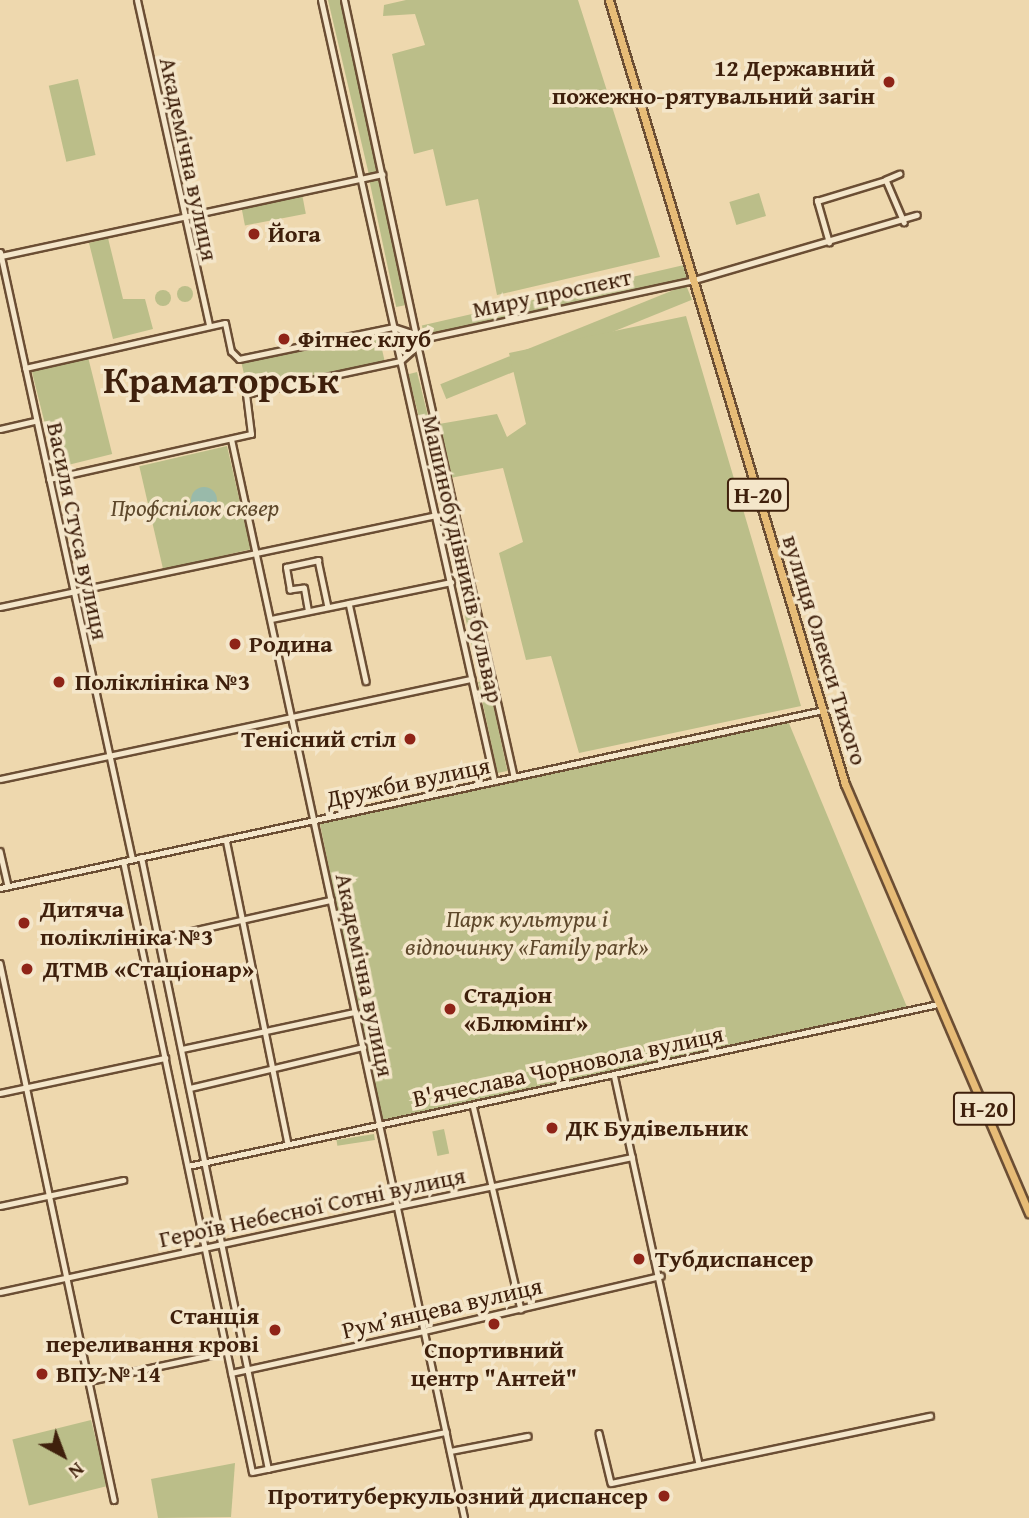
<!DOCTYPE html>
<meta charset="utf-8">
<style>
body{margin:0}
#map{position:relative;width:1029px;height:1518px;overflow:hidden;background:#eed8ae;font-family:"Gentium Book Plus",serif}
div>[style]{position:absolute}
.green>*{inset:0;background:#bbbe89;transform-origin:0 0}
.round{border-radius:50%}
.water>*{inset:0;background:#99baaa}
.roads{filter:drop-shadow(2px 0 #6b4e34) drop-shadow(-2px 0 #6b4e34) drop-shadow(0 2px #6b4e34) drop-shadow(0 -2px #6b4e34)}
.minor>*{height:4.5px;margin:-2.25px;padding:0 2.25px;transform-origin:2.25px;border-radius:2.25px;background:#f4e6ca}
.tertiary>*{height:5px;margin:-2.5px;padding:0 2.5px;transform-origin:2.5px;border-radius:2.5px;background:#f4e6ca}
.tertiary>.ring{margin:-2.5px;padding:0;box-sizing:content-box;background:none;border:5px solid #f4e6ca;border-radius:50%}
.primary>*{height:7px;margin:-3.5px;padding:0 3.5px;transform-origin:3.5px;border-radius:3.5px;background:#e7bc77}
.dots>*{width:19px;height:19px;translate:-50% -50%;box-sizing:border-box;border:4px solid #f4e6ca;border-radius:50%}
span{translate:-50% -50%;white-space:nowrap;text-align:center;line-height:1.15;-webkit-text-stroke:7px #f4e6ca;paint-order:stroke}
.shield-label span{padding:2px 5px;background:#f4e6ca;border:2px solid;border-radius:5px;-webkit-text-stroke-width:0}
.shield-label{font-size:23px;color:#3f200c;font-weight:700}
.poi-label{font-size:24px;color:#3f200c;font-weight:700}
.right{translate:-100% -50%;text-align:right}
.left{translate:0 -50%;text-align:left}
.street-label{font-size:24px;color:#3f200c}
.park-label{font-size:24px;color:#5e482b;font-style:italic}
.town-label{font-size:38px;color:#3f200c;font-weight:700}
.north{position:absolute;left:28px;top:1420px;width:70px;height:70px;-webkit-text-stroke:5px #f4e6ca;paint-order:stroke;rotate:139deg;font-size:19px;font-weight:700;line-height:28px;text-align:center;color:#3f200c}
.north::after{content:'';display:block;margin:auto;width:24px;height:32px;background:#3f200c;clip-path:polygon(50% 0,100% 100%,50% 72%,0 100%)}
</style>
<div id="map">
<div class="green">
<div style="clip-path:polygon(328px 0,340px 0,378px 172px,369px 175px)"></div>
<div style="clip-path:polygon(406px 0,578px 0,660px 257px,497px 295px,478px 199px,446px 206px,433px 149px,414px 154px,392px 54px,425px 45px,415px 14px,383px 16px,384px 5px)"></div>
<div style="left:78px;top:79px;width:78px;height:30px;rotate:77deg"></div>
<div style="left:378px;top:178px;width:130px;height:9px;rotate:78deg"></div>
<div style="left:759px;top:193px;width:24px;height:31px;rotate:73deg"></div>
<div style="left:302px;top:194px;width:20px;height:62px;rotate:79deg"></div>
<div style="clip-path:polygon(108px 238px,123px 299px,145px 299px,153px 329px,113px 339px,89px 243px)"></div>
<div style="left:684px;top:265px;width:13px;height:269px;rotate:77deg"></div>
<div style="left:686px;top:285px;width:16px;height:265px;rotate:68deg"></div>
<div class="round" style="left:177px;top:286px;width:16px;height:16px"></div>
<div class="round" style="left:155px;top:290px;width:16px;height:16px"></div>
<div style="clip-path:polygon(686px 316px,801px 706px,579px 753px,551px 656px,526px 660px,499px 553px,523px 542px,503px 468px,450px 478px,439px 424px,497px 414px,507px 437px,526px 424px,509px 353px)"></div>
<div style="left:378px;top:332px;width:31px;height:140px;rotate:77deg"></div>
<div style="left:88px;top:357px;width:100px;height:58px;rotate:76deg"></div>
<div style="left:417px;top:372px;width:140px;height:9px;rotate:76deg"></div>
<div style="left:227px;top:446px;width:106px;height:90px;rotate:77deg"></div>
<div style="clip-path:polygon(451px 516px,485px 673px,478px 674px,443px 518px)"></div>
<div style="left:488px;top:680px;width:93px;height:10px;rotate:78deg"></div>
<div style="clip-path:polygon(788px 721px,907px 1007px,384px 1120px,380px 1117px,320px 824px)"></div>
<div style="left:444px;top:1129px;width:25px;height:12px;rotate:78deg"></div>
<div style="left:374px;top:1134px;width:6px;height:38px;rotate:81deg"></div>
<div style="left:91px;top:1420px;width:68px;height:81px;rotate:76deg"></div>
<div style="clip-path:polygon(235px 1463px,231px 1517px,158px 1518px,151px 1479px)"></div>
</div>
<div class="water">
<div class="round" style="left:193px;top:376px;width:18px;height:18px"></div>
<div class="round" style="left:191px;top:487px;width:26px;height:26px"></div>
</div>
<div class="roads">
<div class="minor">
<div style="left:900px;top:174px;width:15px;rotate:157deg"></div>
<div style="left:886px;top:180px;width:46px;rotate:66.8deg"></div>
<div style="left:829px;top:243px;width:44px;rotate:-105.9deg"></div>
<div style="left:817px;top:201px;width:72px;rotate:-16.9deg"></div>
<div style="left:1px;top:256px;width:390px;rotate:-12.1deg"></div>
<div style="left:694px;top:280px;width:232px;rotate:-16.3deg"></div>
<div style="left:349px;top:603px;width:80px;rotate:77.7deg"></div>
<div style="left:0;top:607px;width:445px;rotate:-11.9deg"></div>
<div style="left:308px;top:611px;width:23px;rotate:-100deg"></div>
<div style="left:304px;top:588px;width:14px;rotate:172deg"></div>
<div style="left:290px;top:590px;width:23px;rotate:-100deg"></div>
<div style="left:286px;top:567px;width:33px;rotate:-12deg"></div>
<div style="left:318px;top:560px;width:48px;rotate:78deg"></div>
<div style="left:0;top:779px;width:482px;rotate:-12deg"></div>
<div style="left:226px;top:839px;width:311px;rotate:78.5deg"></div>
<div style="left:0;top:851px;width:36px;rotate:77deg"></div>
<div style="left:165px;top:937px;width:170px;rotate:-12.6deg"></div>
<div style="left:0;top:963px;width:549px;rotate:78.01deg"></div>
<div style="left:182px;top:1049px;width:177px;rotate:-12.1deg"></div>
<div style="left:614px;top:1074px;width:399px;rotate:77.7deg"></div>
<div style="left:190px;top:1088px;width:178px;rotate:-13.3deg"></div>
<div style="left:0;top:1093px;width:169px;rotate:-12deg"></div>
<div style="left:473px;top:1105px;width:210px;rotate:76.8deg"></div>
<div style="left:0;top:1206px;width:126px;rotate:-11.9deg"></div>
<div style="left:398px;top:1206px;width:239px;rotate:-11.8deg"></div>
<div style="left:424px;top:1331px;width:243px;rotate:-13.1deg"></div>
<div style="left:89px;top:1381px;width:140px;rotate:-12deg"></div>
<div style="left:599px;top:1433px;width:51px;rotate:76.5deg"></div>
<div style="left:611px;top:1483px;width:326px;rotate:-11.9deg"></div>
<div style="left:450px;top:1451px;width:79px;rotate:-10.9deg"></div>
</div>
<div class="tertiary">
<div style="left:137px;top:0;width:333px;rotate:77.5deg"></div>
<div style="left:321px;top:0;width:350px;rotate:77.5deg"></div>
<div style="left:344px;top:0;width:345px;rotate:77.9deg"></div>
<div style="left:0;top:252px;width:621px;rotate:77.73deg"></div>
<div class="ring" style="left:397px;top:332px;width:15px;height:15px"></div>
<div style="left:417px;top:340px;width:283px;rotate:-12.2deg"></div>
<div style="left:417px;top:344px;width:444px;rotate:77.4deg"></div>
<div style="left:397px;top:346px;width:446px;rotate:77.4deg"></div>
<div style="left:25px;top:368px;width:205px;rotate:-12.7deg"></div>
<div style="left:225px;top:323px;width:29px;rotate:78deg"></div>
<div style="left:231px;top:351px;width:11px;rotate:45deg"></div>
<div style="left:239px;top:359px;width:157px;rotate:-11.7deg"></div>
<div style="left:393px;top:327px;width:19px;rotate:18deg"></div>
<div style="left:0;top:429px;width:37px;rotate:-13deg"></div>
<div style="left:231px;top:439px;width:1104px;rotate:77.81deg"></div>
<div style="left:49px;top:479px;width:207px;rotate:-12.6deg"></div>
<div style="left:251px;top:434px;width:40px;rotate:-97.1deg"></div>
<div style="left:246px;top:394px;width:157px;rotate:-12.1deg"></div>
<div style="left:400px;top:361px;width:18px;rotate:-41deg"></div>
<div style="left:271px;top:619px;width:184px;rotate:-11.6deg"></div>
<div style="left:141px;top:857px;width:625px;rotate:78.28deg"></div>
<div style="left:123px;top:861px;width:624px;rotate:78.08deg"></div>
<div style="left:252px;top:1472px;width:198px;rotate:-11.7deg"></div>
<div style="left:0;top:888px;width:842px;rotate:-12.2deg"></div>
<div style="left:188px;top:1166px;width:767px;rotate:-12.19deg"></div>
<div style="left:0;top:1292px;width:407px;rotate:-12.2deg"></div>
<div style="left:231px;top:1373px;width:198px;rotate:-12.3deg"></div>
</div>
<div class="primary">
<div style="left:609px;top:0;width:819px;rotate:73.25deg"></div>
<div style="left:845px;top:784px;width:467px;rotate:66.8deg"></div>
</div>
</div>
<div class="dots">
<div style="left:889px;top:82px;background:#8f2418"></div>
<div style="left:254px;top:234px;background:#8f2418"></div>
<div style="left:284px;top:339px;background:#8f2418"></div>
<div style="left:235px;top:644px;background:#8f2418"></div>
<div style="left:59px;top:682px;background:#8f2418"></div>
<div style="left:410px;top:739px;background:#8f2418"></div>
<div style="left:24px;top:923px;background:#8f2418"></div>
<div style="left:27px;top:969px;background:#8f2418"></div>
<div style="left:450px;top:1009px;background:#8f2418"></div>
<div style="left:552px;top:1128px;background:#8f2418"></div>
<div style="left:639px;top:1259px;background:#8f2418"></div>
<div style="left:494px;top:1324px;background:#8f2418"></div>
<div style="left:275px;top:1330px;background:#8f2418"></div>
<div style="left:42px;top:1374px;background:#8f2418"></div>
<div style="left:664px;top:1496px;background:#8f2418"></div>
</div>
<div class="shield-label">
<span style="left:758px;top:495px">Н-20</span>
<span style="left:984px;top:1109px">Н-20</span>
</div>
<div class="poi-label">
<span class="right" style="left:875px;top:82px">12 Державний<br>пожежно-рятувальний загін</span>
<span class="left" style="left:268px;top:234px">Йога</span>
<span class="left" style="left:298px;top:339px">Фітнес клуб</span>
<span class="left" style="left:249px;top:644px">Родина</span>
<span class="left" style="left:75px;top:682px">Поліклініка №3</span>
<span class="right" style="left:396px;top:739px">Тенісний стіл</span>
<span class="left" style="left:40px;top:923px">Дитяча<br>поліклініка №3</span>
<span class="left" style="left:43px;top:969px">ДТМВ «Стаціонар»</span>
<span class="left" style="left:464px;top:1009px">Стадіон<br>«Блюмінґ»</span>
<span class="left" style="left:566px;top:1128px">ДК Будівельник</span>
<span class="left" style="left:655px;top:1259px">Тубдиспансер</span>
<span class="right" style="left:259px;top:1330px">Станція<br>переливання крові</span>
<span style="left:494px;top:1364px">Спортивний<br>центр "Антей"</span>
<span class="left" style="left:56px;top:1374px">ВПУ № 14</span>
<span class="right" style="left:648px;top:1496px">Протитуберкульозний диспансер</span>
</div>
<div class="street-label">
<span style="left:189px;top:159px;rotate:78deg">Академічна вулиця</span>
<span style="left:552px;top:293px;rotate:-12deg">Миру проспект</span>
<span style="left:78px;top:531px;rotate:78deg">Василя Стуса вулиця</span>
<span style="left:463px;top:559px;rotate:77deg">Машинобудівників бульвар</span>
<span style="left:825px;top:650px;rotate:73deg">вулиця Олекси Тихого</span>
<span style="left:408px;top:782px;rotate:-12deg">Дружби вулиця</span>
<span style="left:365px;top:975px;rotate:78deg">Академічна вулиця</span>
<span style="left:568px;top:1066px;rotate:-12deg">В'ячеслава Чорновола вулиця</span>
<span style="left:312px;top:1207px;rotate:-12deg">Героїв Небесної Сотні вулиця</span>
<span style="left:442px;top:1308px;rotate:-13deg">Рум’янцева вулиця</span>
</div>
<div class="park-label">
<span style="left:195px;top:508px">Профспілок сквер</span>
<span style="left:527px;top:933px">Парк культури і<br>відпочинку «Family park»</span>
</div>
<div class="town-label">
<span style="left:221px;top:380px">Краматорськ</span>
</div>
<div class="north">N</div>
</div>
